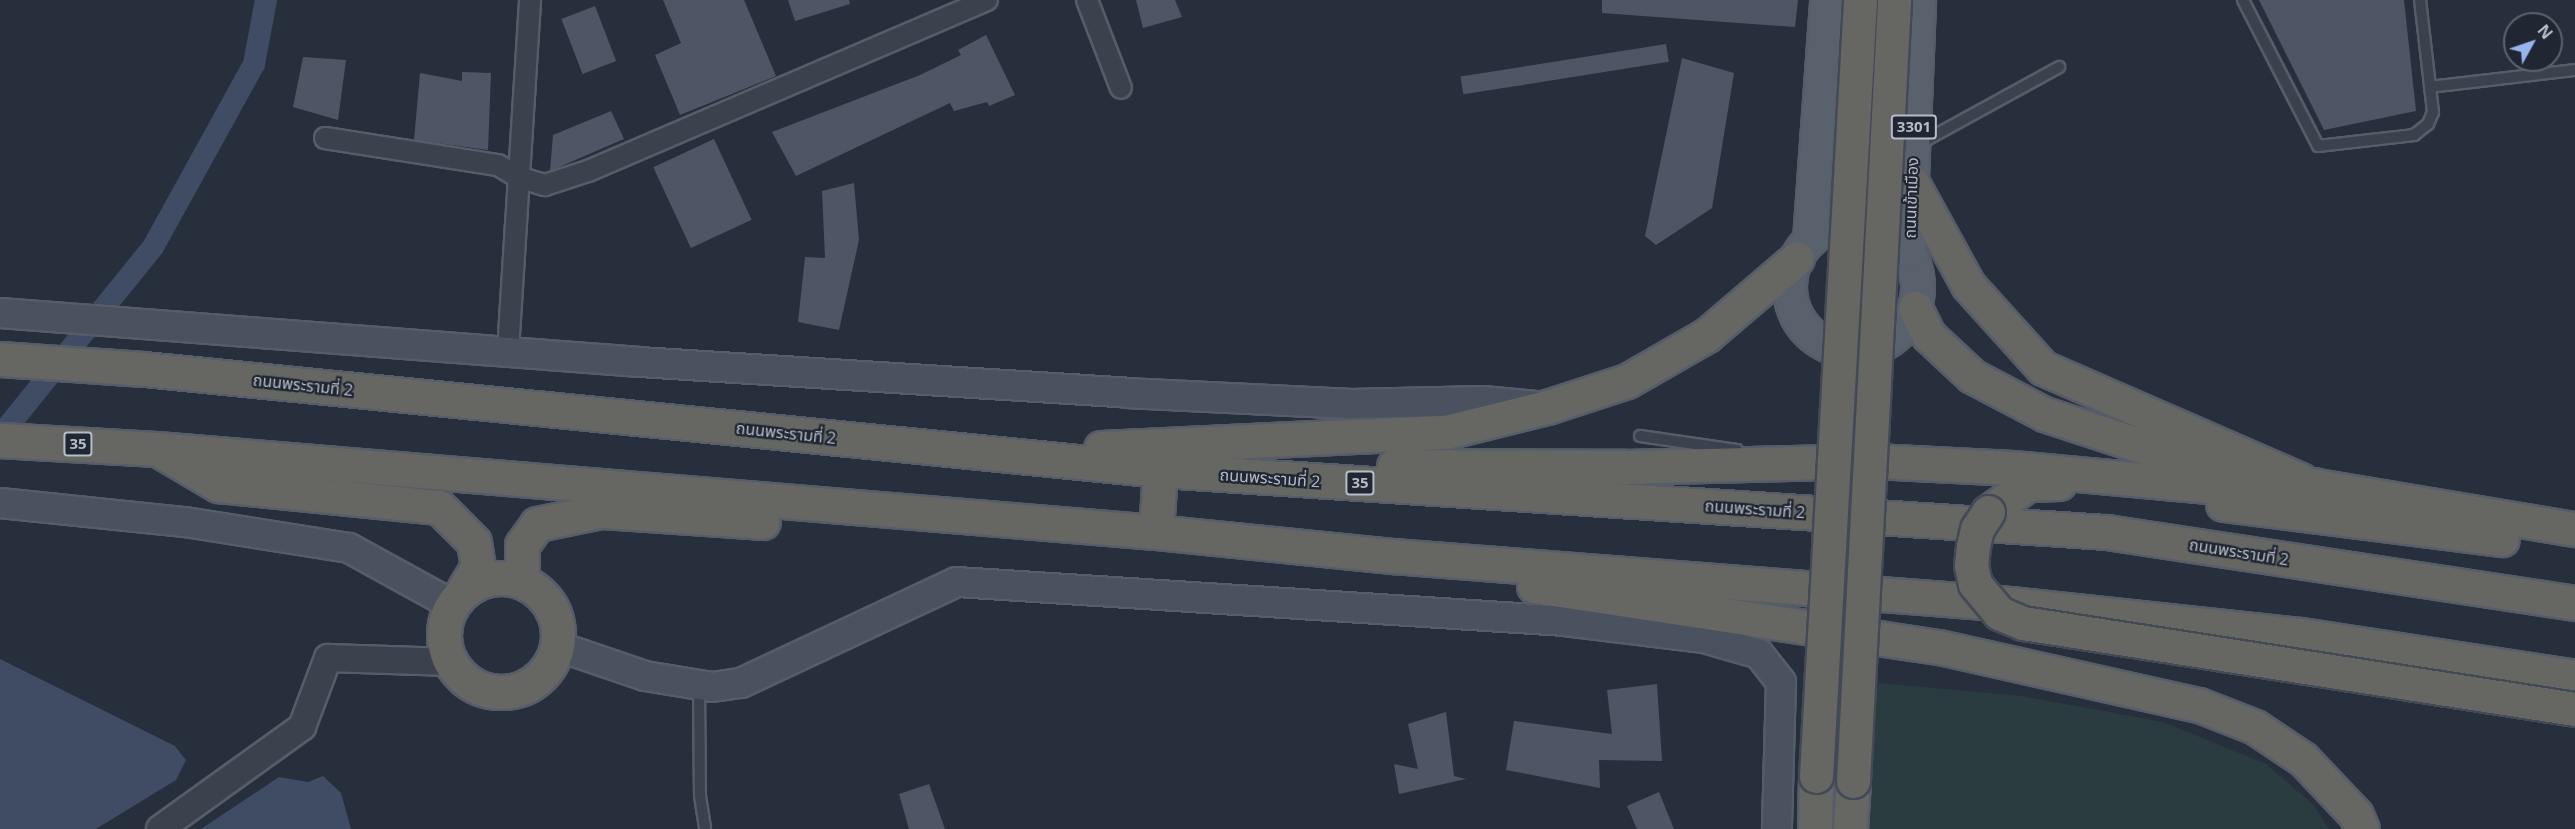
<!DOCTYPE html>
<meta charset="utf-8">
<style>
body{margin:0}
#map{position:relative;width:2575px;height:829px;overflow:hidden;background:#272f3d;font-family:"Open Sans","Noto Sans Thai",sans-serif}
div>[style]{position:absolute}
.green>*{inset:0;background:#2a3c3f}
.water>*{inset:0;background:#3f4c64}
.canal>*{height:22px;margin:-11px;padding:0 11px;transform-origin:11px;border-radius:11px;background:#3f4c64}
.building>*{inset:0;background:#4e5665;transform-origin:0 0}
.roads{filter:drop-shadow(2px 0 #565d68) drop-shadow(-2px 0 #565d68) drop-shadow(0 2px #565d68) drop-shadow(0 -2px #565d68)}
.service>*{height:10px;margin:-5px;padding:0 5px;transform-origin:5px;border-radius:5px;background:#3b424d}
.minor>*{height:20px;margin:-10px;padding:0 10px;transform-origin:10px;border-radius:10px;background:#3b424d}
.tertiary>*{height:26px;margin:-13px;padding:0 13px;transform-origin:13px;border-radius:13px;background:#3b424d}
.secondary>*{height:28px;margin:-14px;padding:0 14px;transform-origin:14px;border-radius:14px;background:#4a515f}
.primary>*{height:32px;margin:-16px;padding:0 16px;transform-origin:16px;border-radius:16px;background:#59616d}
.primary>.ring{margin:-16px;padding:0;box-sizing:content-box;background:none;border:32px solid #59616d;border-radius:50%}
.trunk>*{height:33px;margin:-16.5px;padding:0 16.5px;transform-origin:16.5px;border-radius:16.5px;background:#666663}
.trunk>.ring{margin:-16.5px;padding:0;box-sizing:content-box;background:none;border:33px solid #666663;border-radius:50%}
.bridges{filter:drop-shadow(2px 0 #434a55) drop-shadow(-2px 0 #434a55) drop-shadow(0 2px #434a55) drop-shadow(0 -2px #434a55)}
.trunk-bridge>*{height:33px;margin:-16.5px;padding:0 16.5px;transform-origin:16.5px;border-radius:16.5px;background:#666663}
span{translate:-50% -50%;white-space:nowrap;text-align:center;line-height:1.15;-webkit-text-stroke:4.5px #202732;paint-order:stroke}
.shield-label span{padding:2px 4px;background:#202732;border:2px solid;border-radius:4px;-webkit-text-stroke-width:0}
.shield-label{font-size:15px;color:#b7bdc8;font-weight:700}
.street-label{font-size:16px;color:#b7bdc8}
.north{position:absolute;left:2503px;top:12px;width:60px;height:60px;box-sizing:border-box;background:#202732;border:2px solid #5c636e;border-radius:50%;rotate:50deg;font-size:16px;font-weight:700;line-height:24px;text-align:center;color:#b7bdc8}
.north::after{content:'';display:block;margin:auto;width:21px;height:27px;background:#97b4ed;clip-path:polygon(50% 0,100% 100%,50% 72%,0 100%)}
</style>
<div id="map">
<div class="green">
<div style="clip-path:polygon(1867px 682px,2021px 696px,2163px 722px,2266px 764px,2314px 805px,2329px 829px,1857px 829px)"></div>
</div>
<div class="water">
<div style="clip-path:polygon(0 659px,175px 746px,186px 760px,176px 780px,96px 829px,0 829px)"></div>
<div style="clip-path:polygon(323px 776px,341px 793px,351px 829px,201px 829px,279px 777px,308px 782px)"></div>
</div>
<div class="canal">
<div style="left:0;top:436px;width:243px;rotate:-51deg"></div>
<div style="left:153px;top:247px;width:209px;rotate:-61.1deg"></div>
<div style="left:254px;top:64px;width:65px;rotate:-79.4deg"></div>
</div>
<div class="building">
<div style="clip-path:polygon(663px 0,744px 0,776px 76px,680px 115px,655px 55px,681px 43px)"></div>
<div style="clip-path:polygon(788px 0,849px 0,850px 4px,795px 21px)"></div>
<div style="clip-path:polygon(1136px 0,1175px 0,1182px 17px,1143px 28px)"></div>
<div style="clip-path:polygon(1602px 0,1798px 0,1795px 27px,1602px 13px)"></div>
<div style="clip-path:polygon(2259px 0,2404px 0,2416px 111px,2324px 130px)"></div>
<div style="left:595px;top:6px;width:59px;height:36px;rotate:69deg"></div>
<div style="clip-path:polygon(986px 35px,1015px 95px,989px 106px,987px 102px,954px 111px,950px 103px,796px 176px,772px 132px,920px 75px,961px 55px,958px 50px)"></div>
<div style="left:1666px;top:44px;width:18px;height:208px;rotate:81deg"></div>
<div style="clip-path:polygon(303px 57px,346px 60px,338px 120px,293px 107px)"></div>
<div style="clip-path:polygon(1682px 58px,1734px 73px,1712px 208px,1656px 245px,1645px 236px)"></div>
<div style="clip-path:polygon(462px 72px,491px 73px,488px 150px,414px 140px,420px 73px,462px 81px)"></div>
<div style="clip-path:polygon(611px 111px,624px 139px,550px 171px,553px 135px)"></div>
<div style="left:714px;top:139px;width:89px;height:67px;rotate:65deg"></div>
<div style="clip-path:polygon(854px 183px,859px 240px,839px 330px,798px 322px,805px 257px,825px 258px,822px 191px)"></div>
<div style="clip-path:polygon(1657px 684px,1662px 761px,1599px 760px,1600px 788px,1506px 770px,1514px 721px,1612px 734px,1607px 690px)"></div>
<div style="clip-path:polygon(1446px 712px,1454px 776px,1466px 779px,1399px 794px,1394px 764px,1418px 769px,1408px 724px)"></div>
<div style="clip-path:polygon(929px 784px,945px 829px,909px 829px,899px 794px)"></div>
<div style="clip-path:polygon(1659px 792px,1674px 829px,1637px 829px,1627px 806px)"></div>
</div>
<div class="roads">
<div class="service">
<div style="left:2243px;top:0;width:164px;rotate:62.8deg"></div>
<div style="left:2318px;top:146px;width:97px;rotate:-6.5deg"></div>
<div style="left:2414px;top:135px;width:18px;rotate:-38deg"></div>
<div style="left:2428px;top:124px;width:13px;rotate:-67deg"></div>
<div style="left:2433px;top:112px;width:113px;rotate:-96.6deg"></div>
<div style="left:2430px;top:87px;width:146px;rotate:-6.7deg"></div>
<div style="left:1919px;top:144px;width:160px;rotate:-28.8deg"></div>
<div style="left:1640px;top:436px;width:98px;rotate:8.2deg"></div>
<div style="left:699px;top:685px;width:111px;rotate:89.5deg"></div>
<div style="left:700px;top:796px;width:33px;rotate:81deg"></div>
</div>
<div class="minor">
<div style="left:1087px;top:0;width:94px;rotate:68.9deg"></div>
<div style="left:325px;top:138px;width:175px;rotate:8.9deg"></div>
<div style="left:498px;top:165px;width:23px;rotate:31deg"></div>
<div style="left:518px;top:177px;width:28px;rotate:17deg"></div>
<div style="left:545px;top:185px;width:45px;rotate:-18deg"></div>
<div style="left:588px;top:171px;width:434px;rotate:-23.2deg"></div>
<div style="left:508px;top:351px;width:352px;rotate:-86.4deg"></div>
</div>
<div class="tertiary">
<div style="left:160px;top:829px;width:175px;rotate:-35.7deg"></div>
<div style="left:302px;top:727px;width:74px;rotate:-69.4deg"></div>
<div style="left:328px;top:658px;width:122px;rotate:1.9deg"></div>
</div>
<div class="secondary">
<div style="left:0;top:313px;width:642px;rotate:4.38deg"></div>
<div style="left:640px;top:362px;width:487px;rotate:3.6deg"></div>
<div style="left:1126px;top:393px;width:226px;rotate:2.8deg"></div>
<div style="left:1352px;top:404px;width:131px;rotate:-1.3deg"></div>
<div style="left:1483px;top:401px;width:53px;rotate:5.4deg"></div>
<div style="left:0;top:503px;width:186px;rotate:5.9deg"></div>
<div style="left:185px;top:522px;width:166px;rotate:9deg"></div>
<div style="left:349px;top:548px;width:116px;rotate:28.8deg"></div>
<div style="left:557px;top:646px;width:93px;rotate:18.8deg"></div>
<div style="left:645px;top:676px;width:68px;rotate:9.3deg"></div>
<div style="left:712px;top:687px;width:29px;rotate:-8deg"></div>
<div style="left:741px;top:683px;width:238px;rotate:-25.1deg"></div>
<div style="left:957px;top:582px;width:609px;rotate:3.67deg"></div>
<div style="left:1565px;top:621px;width:140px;rotate:7deg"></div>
<div style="left:1704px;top:638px;width:57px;rotate:16.2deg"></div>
<div style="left:1759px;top:654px;width:36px;rotate:52deg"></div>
<div style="left:1781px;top:682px;width:147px;rotate:91.6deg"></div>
</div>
<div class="primary">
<div class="ring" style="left:1790px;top:223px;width:96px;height:96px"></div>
<div style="left:1810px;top:240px;width:241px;rotate:-85.9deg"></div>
<div style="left:1909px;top:253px;width:253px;rotate:-87.7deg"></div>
</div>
<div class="trunk">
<div style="left:1912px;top:183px;width:116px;rotate:61.2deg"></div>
<div style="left:1968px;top:285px;width:112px;rotate:47.9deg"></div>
<div style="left:2043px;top:368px;width:281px;rotate:23.5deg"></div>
<div style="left:1915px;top:308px;width:30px;rotate:64deg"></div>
<div style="left:1928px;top:335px;width:60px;rotate:43deg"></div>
<div style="left:1972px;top:376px;width:81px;rotate:27.8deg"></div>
<div style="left:2044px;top:414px;width:163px;rotate:18.2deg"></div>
<div style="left:2199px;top:465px;width:28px;rotate:10deg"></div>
<div style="left:0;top:359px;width:144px;rotate:4deg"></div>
<div style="left:144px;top:369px;width:1021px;rotate:5.68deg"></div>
<div style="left:1160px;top:470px;width:948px;rotate:3.75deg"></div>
<div style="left:2106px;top:532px;width:474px;rotate:8.6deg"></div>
<div style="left:0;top:440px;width:157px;rotate:3.3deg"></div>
<div style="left:157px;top:449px;width:1002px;rotate:4.75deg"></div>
<div style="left:1156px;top:532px;width:238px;rotate:5.8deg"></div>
<div style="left:1393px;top:556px;width:619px;rotate:4.45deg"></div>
<div style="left:2010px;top:604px;width:293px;rotate:6.1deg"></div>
<div style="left:2301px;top:635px;width:277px;rotate:8.7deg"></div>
<div style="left:1101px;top:448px;width:345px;rotate:-2.7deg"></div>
<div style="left:1446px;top:432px;width:104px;rotate:-13.9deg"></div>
<div style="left:1547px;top:407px;width:84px;rotate:-18deg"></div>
<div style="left:1627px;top:381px;width:92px;rotate:-29.9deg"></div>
<div style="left:1707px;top:335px;width:118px;rotate:-40.5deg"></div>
<div style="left:164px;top:453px;width:63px;rotate:30.7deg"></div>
<div style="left:218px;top:485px;width:222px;rotate:5.7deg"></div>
<div style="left:439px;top:507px;width:49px;rotate:45deg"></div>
<div style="left:474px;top:542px;width:24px;rotate:81deg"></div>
<div style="left:478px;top:566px;width:27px;rotate:121deg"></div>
<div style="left:1394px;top:466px;width:231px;rotate:0.2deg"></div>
<div style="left:1625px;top:467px;width:249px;rotate:-1.4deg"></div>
<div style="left:1874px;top:461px;width:139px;rotate:2.9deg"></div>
<div style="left:2013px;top:468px;width:207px;rotate:5.3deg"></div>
<div style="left:2219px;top:487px;width:95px;rotate:-1.2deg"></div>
<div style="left:2293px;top:482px;width:286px;rotate:9.5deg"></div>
<div style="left:2223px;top:504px;width:281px;rotate:7.2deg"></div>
<div style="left:1988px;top:512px;width:49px;rotate:-35deg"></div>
<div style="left:2028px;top:484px;width:31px;rotate:-2deg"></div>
<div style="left:1156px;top:532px;width:62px;rotate:-86.3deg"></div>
<div style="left:1160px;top:470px;width:20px"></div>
<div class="ring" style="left:444px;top:578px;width:81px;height:81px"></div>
<div style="left:522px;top:581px;width:36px;rotate:-90deg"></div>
<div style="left:522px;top:545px;width:26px;rotate:-54deg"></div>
<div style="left:537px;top:524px;width:65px;rotate:-11.5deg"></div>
<div style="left:601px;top:511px;width:162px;rotate:3.9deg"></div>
<div style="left:1534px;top:586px;width:410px;rotate:8.6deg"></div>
<div style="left:1939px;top:647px;width:266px;rotate:12.6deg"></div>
<div style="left:2199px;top:705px;width:60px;rotate:21.4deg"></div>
<div style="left:2255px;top:727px;width:58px;rotate:33.7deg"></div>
<div style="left:2303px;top:759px;width:77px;rotate:46.6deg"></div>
<div style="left:2356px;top:815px;width:15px;rotate:67deg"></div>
<div style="left:1815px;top:829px;width:53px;rotate:-88.9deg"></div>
<div style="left:1850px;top:829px;width:48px;rotate:-86.4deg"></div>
</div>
</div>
<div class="bridges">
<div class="trunk-bridge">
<div style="left:1988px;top:512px;width:20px;rotate:123deg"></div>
<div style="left:1977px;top:529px;width:18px;rotate:103deg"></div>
<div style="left:1973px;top:547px;width:18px;rotate:96deg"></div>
<div style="left:1971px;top:565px;width:19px;rotate:78deg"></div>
<div style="left:1975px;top:584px;width:38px;rotate:50deg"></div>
<div style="left:1999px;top:613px;width:26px;rotate:23deg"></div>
<div style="left:2023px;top:623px;width:559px;rotate:8.86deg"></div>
<div style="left:1816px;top:776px;width:777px;rotate:-86.75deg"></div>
<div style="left:1853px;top:781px;width:782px;rotate:-86.99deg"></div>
</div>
</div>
<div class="shield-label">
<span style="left:1914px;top:127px">3301</span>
<span style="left:78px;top:444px">35</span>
<span style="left:1360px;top:483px">35</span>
</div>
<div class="street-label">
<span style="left:1911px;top:198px;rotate:-88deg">ถนนเข้าเมือง</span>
<span style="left:303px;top:385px;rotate:6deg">ถนนพระรามที่ 2</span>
<span style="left:786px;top:433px;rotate:6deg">ถนนพระรามที่ 2</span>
<span style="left:1270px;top:478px;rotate:4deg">ถนนพระรามที่ 2</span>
<span style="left:1755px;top:509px;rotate:4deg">ถนนพระรามที่ 2</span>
<span style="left:2239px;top:552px;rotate:9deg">ถนนพระรามที่ 2</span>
</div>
<div class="north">N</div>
</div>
